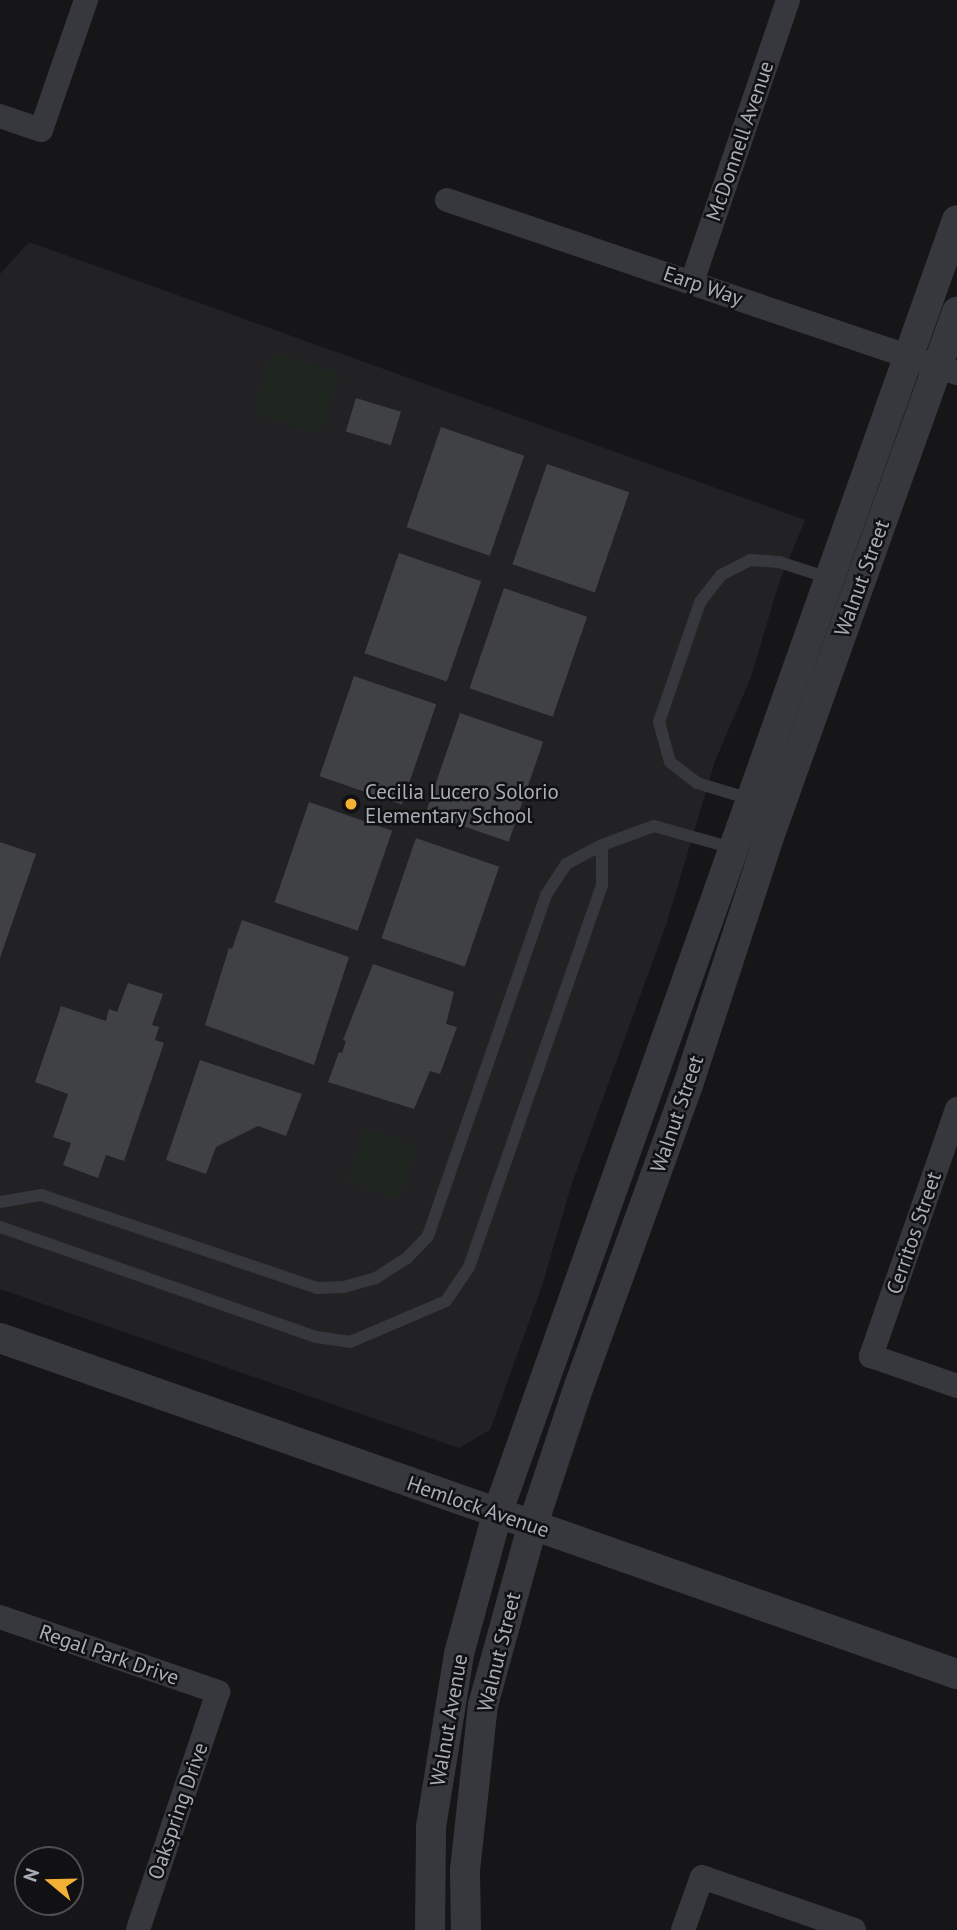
<!DOCTYPE html>
<style>
body{margin:0}
#map{position:relative;width:957px;height:1930px;overflow:hidden;background:#161618;font-family:"PT Sans",sans-serif}
div>[style]{position:absolute}
.built>*{inset:0;background:#222225}
.green>*{inset:0;background:#1e261f;transform-origin:0 0}
.building>*{inset:0;background:#404145;transform-origin:0 0}
.service>*{height:12px;margin:-6px;padding:0 6px;transform-origin:6px;border-radius:6px;background:#37383d}
.minor>*{height:24px;margin:-12px;padding:0 12px;transform-origin:12px;border-radius:12px;background:#37383d}
.tertiary>*{height:30px;margin:-15px;padding:0 15px;transform-origin:15px;border-radius:15px;background:#37383d}
.dots>*{width:19px;height:19px;translate:-50% -50%;box-sizing:border-box;border:4px solid #111113;border-radius:50%}
span{translate:-50% -50%;white-space:nowrap;text-align:center;line-height:1.15;-webkit-text-stroke:5px #111113;paint-order:stroke}
.street-label{font-size:21px;color:#a8adb8}
.poi-label{font-size:21px;color:#a8adb8}
.left{translate:0 -50%;text-align:left}
.north{position:absolute;left:14px;top:1846px;width:70px;height:70px;box-sizing:border-box;background:#111113;border:2px solid #4d4f55;border-radius:50%;rotate:289deg;font-size:19px;font-weight:700;line-height:28px;text-align:center;color:#a8adb8}
.north::after{content:'';display:block;margin:auto;width:24px;height:32px;background:#f2b134;clip-path:polygon(50% 0,100% 100%,50% 72%,0 100%)}
</style>
<div id="map">
<div class="built">
<div style="clip-path:polygon(29px 242px,805px 520px,779px 583px,751px 677px,715px 761px,667px 922px,571px 1186px,542px 1286px,490px 1430px,459px 1448px,0 1289px,0 274px)"></div>
</div>
<div class="green">
<div style="left:273px;top:352px;width:70px;height:64px;rotate:18deg"></div>
<div style="left:366px;top:1128px;width:55px;height:56px;rotate:20deg"></div>
</div>
<div class="building">
<div style="left:356px;top:398px;width:47px;height:35px;rotate:17deg"></div>
<div style="left:441px;top:427px;width:88px;height:106px;rotate:19deg"></div>
<div style="left:547px;top:464px;width:87px;height:106px;rotate:19deg"></div>
<div style="left:399px;top:553px;width:87px;height:106px;rotate:19deg"></div>
<div style="left:504px;top:588px;width:88px;height:106px;rotate:19deg"></div>
<div style="left:354px;top:676px;width:87px;height:106px;rotate:19deg"></div>
<div style="left:460px;top:713px;width:88px;height:106px;rotate:19deg"></div>
<div style="left:309px;top:802px;width:88px;height:106px;rotate:19deg"></div>
<div style="left:416px;top:838px;width:88px;height:106px;rotate:19deg"></div>
<div style="clip-path:polygon(0 842px,36px 854px,0 958px)"></div>
<div style="clip-path:polygon(242px 920px,349px 957px,314px 1065px,205px 1025px,229px 948px,232px 949px)"></div>
<div style="clip-path:polygon(373px 964px,454px 992px,446px 1024px,457px 1027px,440px 1074px,430px 1071px,414px 1109px,328px 1082px,339px 1052px,342px 1053px,346px 1041px,343px 1040px)"></div>
<div style="clip-path:polygon(128px 983px,163px 994px,152px 1025px,159px 1027px,155px 1040px,164px 1043px,124px 1161px,106px 1155px,98px 1178px,63px 1165px,71px 1143px,53px 1137px,68px 1094px,35px 1082px,61px 1006px,106px 1021px,109px 1009px,117px 1012px)"></div>
<div style="clip-path:polygon(200px 1060px,302px 1094px,286px 1136px,258px 1126px,216px 1147px,206px 1174px,166px 1160px)"></div>
</div>
<div class="service">
<div style="left:753px;top:800px;width:59px;rotate:-163.1deg"></div>
<div style="left:697px;top:783px;width:34px;rotate:-142deg"></div>
<div style="left:670px;top:762px;width:41px;rotate:-105.4deg"></div>
<div style="left:659px;top:722px;width:127px;rotate:-71.1deg"></div>
<div style="left:700px;top:602px;width:34px;rotate:-52deg"></div>
<div style="left:721px;top:575px;width:33px;rotate:-27deg"></div>
<div style="left:750px;top:560px;width:29px;rotate:4deg"></div>
<div style="left:779px;top:562px;width:56px;rotate:17.8deg"></div>
<div style="left:0;top:1202px;width:42px;rotate:-9.7deg"></div>
<div style="left:41px;top:1195px;width:291px;rotate:18.6deg"></div>
<div style="left:317px;top:1288px;width:27px;rotate:-2deg"></div>
<div style="left:344px;top:1287px;width:33px;rotate:-16deg"></div>
<div style="left:376px;top:1278px;width:37px;rotate:-33deg"></div>
<div style="left:407px;top:1258px;width:30px;rotate:-46deg"></div>
<div style="left:428px;top:1236px;width:361px;rotate:-70.9deg"></div>
<div style="left:546px;top:895px;width:37px;rotate:-57deg"></div>
<div style="left:566px;top:864px;width:41px;rotate:-27.8deg"></div>
<div style="left:602px;top:845px;width:55px;rotate:-20.1deg"></div>
<div style="left:654px;top:826px;width:85px;rotate:15.7deg"></div>
<div style="left:0;top:1227px;width:335px;rotate:19.2deg"></div>
<div style="left:316px;top:1337px;width:34px;rotate:8deg"></div>
<div style="left:350px;top:1342px;width:104px;rotate:-23.1deg"></div>
<div style="left:446px;top:1301px;width:41px;rotate:-55.9deg"></div>
<div style="left:469px;top:1267px;width:404px;rotate:-70.8deg"></div>
<div style="left:602px;top:886px;width:41px;rotate:-90deg"></div>
</div>
<div class="minor">
<div style="left:0;top:116px;width:43px;rotate:18.9deg"></div>
<div style="left:41px;top:130px;width:138px;rotate:-70.9deg"></div>
<div style="left:447px;top:200px;width:539px;rotate:18.74deg"></div>
<div style="left:692px;top:282px;width:298px;rotate:-71.2deg"></div>
<div style="left:957px;top:1109px;width:262px;rotate:109.2deg"></div>
<div style="left:871px;top:1356px;width:91px;rotate:19.2deg"></div>
<div style="left:0;top:1617px;width:231px;rotate:19deg"></div>
<div style="left:218px;top:1692px;width:251px;rotate:108.6deg"></div>
<div style="left:683px;top:1930px;width:56px;rotate:-70.3deg"></div>
<div style="left:702px;top:1877px;width:161px;rotate:19.2deg"></div>
</div>
<div class="tertiary">
<div style="left:0;top:1338px;width:1014px;rotate:19.35deg"></div>
<div style="left:430px;top:1930px;width:103px;rotate:-89.4deg"></div>
<div style="left:431px;top:1827px;width:175px;rotate:-80.8deg"></div>
<div style="left:459px;top:1654px;width:145px;rotate:-74.8deg"></div>
<div style="left:497px;top:1514px;width:1373px;rotate:-70.43deg"></div>
<div style="left:466px;top:1930px;width:60px;rotate:-91deg"></div>
<div style="left:465px;top:1870px;width:166px;rotate:-83.8deg"></div>
<div style="left:483px;top:1705px;width:185px;rotate:-74.6deg"></div>
<div style="left:532px;top:1527px;width:149px;rotate:-71.6deg"></div>
<div style="left:579px;top:1386px;width:320px;rotate:-70.1deg"></div>
<div style="left:688px;top:1085px;width:261px;rotate:-71.9deg"></div>
<div style="left:769px;top:837px;width:558px;rotate:-70.3deg"></div>
</div>
<div class="dots">
<div style="left:351px;top:804px;background:#f2b134"></div>
</div>
<div class="street-label">
<span style="left:740px;top:141px;rotate:-71deg">McDonnell Avenue</span>
<span style="left:703px;top:286px;rotate:19deg">Earp Way</span>
<span style="left:862px;top:578px;rotate:-70deg">Walnut Street</span>
<span style="left:677px;top:1114px;rotate:-71deg">Walnut Street</span>
<span style="left:914px;top:1233px;rotate:-71deg">Cerritos Street</span>
<span style="left:478px;top:1507px;rotate:19deg">Hemlock Avenue</span>
<span style="left:499px;top:1652px;rotate:-76deg">Walnut Street</span>
<span style="left:109px;top:1655px;rotate:19deg">Regal Park Drive</span>
<span style="left:449px;top:1720px;rotate:-80deg">Walnut Avenue</span>
<span style="left:178px;top:1811px;rotate:-71deg">Oakspring Drive</span>
</div>
<div class="poi-label">
<span class="left" style="left:365px;top:804px">Cecilia Lucero Solorio<br>Elementary School</span>
</div>
<div class="north">N</div>
</div>
